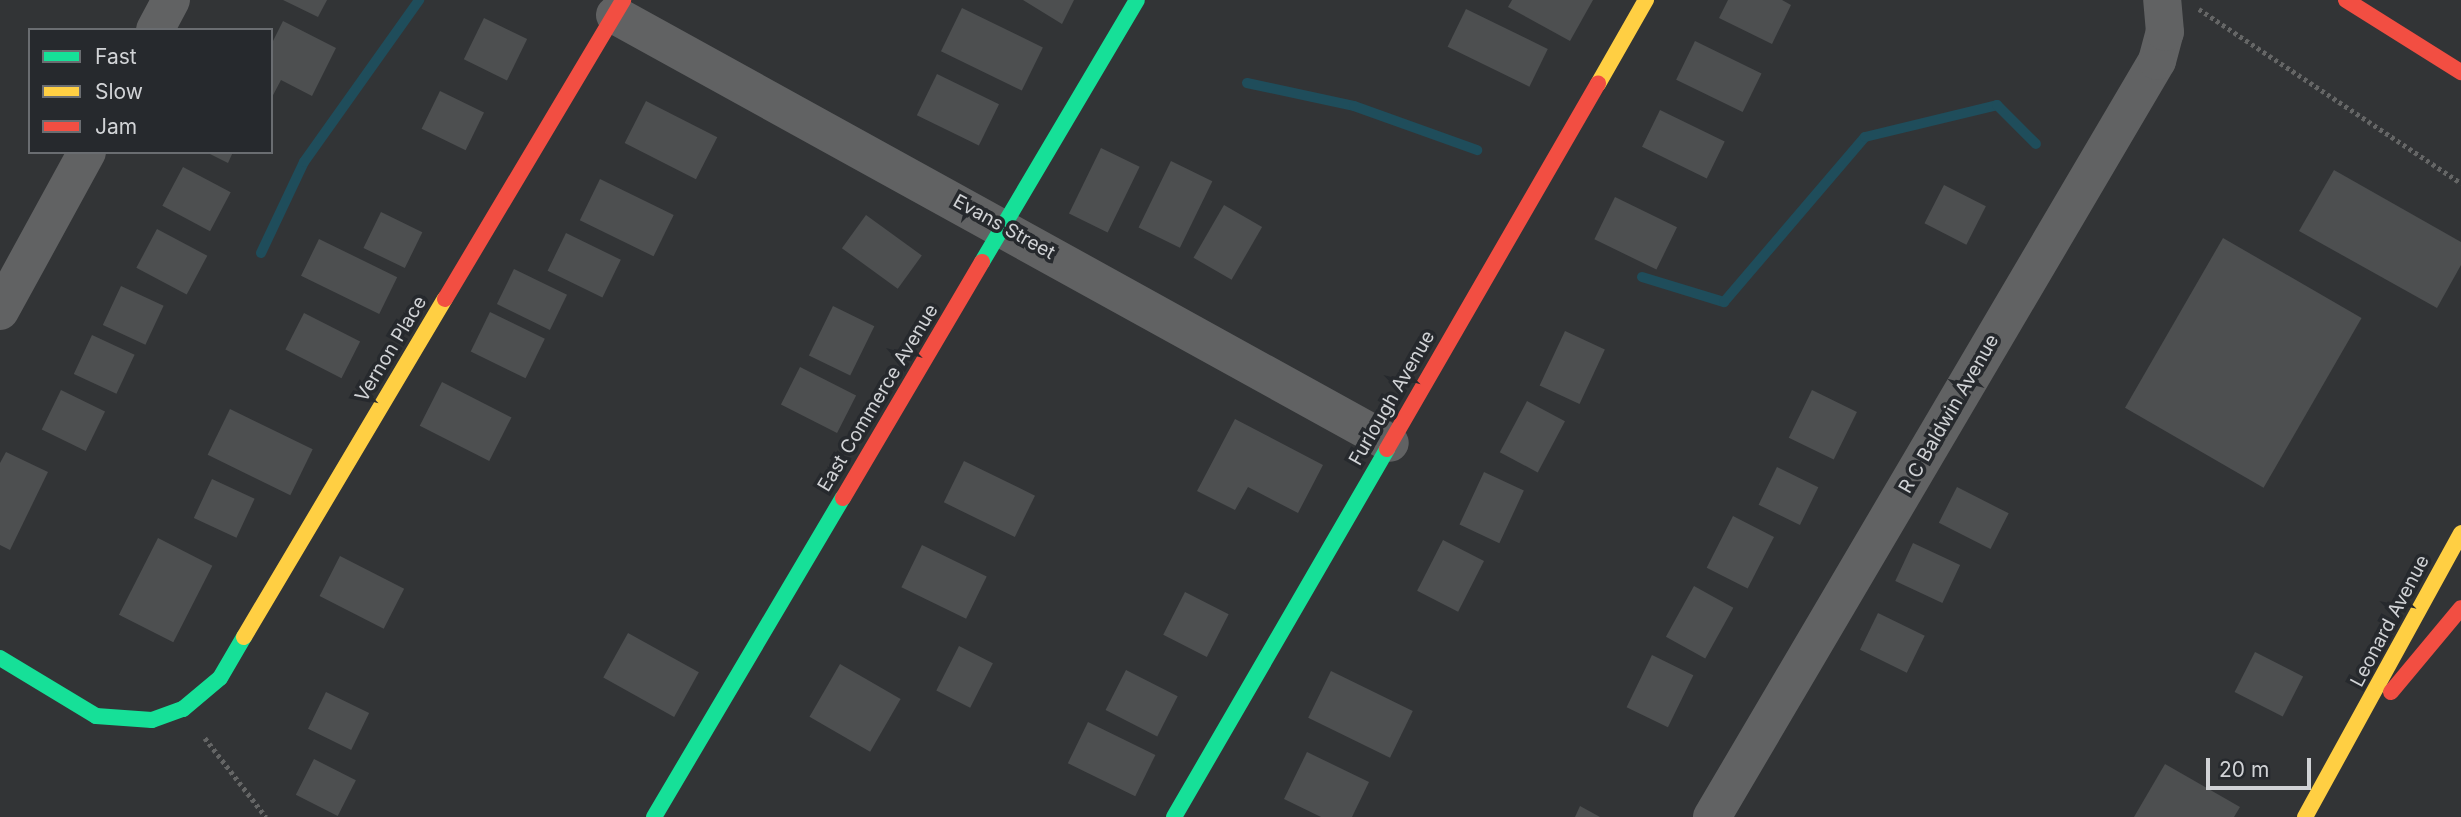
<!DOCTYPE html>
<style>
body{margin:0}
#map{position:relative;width:2461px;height:817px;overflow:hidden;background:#323436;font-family:Inter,sans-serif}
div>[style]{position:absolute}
.stream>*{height:10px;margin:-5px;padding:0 5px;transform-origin:5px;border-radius:5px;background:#1f4d5b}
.building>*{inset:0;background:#4d4f50;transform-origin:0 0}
.path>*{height:4.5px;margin-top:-2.25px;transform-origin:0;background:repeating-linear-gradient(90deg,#656666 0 3.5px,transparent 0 7px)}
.street>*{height:38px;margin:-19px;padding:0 19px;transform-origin:19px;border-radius:19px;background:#616263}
.fast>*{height:16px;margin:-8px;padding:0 8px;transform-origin:8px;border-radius:8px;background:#16e098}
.slow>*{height:16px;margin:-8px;padding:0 8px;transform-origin:8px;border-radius:8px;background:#ffcf43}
.jam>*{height:16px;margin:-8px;padding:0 8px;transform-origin:8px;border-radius:8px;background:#f24e42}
span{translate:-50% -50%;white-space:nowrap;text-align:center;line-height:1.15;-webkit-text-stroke:7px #26292d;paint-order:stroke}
.street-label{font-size:19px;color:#d1d3d6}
.legend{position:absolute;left:28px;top:28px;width:245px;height:126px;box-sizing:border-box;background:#26292d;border:2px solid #6a6d71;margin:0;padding:9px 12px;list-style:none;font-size:21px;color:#d1d3d6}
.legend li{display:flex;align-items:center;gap:14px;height:35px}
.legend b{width:35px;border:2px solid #6a6d71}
.scale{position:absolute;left:2206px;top:758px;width:105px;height:32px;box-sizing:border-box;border:4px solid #d1d3d6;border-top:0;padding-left:9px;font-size:21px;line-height:24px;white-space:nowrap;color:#d1d3d6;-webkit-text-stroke:5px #26292d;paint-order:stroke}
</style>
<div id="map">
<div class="stream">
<div style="left:1247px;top:83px;width:109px;rotate:12.1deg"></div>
<div style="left:1354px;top:106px;width:131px;rotate:19.7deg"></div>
<div style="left:261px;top:253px;width:101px;rotate:-64.7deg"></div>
<div style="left:304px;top:162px;width:199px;rotate:-54.6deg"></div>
<div style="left:1642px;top:277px;width:86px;rotate:17deg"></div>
<div style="left:1724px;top:302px;width:217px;rotate:-49.5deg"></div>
<div style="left:1865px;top:137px;width:136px;rotate:-13.6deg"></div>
<div style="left:1997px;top:105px;width:55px;rotate:45deg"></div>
</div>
<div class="building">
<div style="clip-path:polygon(283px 0,327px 0,318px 17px)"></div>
<div style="clip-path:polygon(1023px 0,1074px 0,1062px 24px)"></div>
<div style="clip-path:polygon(1512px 0,1593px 0,1570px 41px,1508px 7px)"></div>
<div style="clip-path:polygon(1728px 0,1782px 0,1791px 5px,1772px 44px,1719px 18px)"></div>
<div style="left:962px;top:8px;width:90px;height:48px;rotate:26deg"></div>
<div style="left:1466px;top:9px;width:91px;height:42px;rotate:26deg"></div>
<div style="left:484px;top:18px;width:48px;height:46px;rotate:26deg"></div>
<div style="clip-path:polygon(283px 21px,336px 48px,312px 96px,281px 80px,271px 99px,271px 45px)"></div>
<div style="left:1695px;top:41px;width:74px;height:43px;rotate:26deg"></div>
<div style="left:937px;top:74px;width:69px;height:46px;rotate:26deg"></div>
<div style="left:440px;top:91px;width:49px;height:42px;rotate:26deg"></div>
<div style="left:646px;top:101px;width:80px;height:47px;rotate:27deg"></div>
<div style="left:1660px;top:110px;width:72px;height:41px;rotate:26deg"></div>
<div style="left:1101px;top:148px;width:43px;height:73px;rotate:26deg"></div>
<div style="clip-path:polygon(206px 152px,233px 152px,228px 163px)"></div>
<div style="left:1171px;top:161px;width:46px;height:74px;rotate:26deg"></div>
<div style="left:183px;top:167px;width:54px;height:44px;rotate:28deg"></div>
<div style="clip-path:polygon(2334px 170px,2461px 242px,2461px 265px,2437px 308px,2299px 231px)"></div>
<div style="left:600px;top:179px;width:82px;height:46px;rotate:26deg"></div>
<div style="left:1944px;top:185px;width:47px;height:43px;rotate:27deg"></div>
<div style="left:1615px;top:197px;width:69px;height:47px;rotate:26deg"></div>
<div style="left:1224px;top:205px;width:44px;height:61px;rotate:30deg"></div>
<div style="left:381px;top:212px;width:46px;height:40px;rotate:26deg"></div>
<div style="left:866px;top:215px;width:69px;height:41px;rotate:36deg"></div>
<div style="left:157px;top:229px;width:57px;height:44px;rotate:28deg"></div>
<div style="left:566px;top:233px;width:61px;height:42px;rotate:26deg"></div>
<div style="left:2223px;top:238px;width:160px;height:196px;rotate:30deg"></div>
<div style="left:319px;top:239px;width:87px;height:41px;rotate:26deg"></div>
<div style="left:514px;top:269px;width:59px;height:39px;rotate:26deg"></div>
<div style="left:121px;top:286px;width:47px;height:43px;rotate:25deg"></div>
<div style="left:833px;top:306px;width:46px;height:55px;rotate:26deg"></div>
<div style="left:490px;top:312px;width:61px;height:44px;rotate:26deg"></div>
<div style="left:304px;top:313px;width:63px;height:41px;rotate:27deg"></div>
<div style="left:1565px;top:331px;width:44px;height:60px;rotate:25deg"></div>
<div style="left:92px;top:335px;width:47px;height:43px;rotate:25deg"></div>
<div style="left:800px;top:367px;width:63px;height:42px;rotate:27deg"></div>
<div style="left:442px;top:382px;width:78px;height:49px;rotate:27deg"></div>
<div style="left:61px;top:390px;width:49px;height:44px;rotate:26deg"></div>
<div style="left:1812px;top:390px;width:50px;height:53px;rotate:26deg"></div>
<div style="left:1527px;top:401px;width:43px;height:58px;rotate:28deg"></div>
<div style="left:230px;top:409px;width:92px;height:51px;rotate:26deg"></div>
<div style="clip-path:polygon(1235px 419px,1323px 465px,1298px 513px,1248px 487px,1235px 510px,1197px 491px)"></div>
<div style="clip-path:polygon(6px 452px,48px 472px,10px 550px,0 545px,0 463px)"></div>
<div style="left:964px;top:461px;width:79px;height:46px;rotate:26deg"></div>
<div style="left:1777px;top:467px;width:46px;height:42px;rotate:26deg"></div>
<div style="left:1484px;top:472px;width:44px;height:58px;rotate:25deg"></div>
<div style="left:212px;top:479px;width:47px;height:43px;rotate:25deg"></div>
<div style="left:1957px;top:487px;width:58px;height:40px;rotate:27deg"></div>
<div style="left:1733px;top:516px;width:46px;height:58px;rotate:27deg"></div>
<div style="left:158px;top:538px;width:61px;height:86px;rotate:27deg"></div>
<div style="left:1443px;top:540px;width:46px;height:57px;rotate:27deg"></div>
<div style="left:1913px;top:543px;width:52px;height:42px;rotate:25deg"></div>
<div style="left:922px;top:545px;width:72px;height:47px;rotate:26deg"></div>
<div style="left:340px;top:556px;width:72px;height:45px;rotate:27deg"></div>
<div style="left:1694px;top:586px;width:45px;height:58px;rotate:29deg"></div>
<div style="left:1185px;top:592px;width:49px;height:48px;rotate:27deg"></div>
<div style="left:1878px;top:613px;width:52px;height:41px;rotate:26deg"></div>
<div style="left:628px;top:633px;width:81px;height:51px;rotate:29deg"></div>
<div style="left:959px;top:646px;width:38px;height:50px;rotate:27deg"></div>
<div style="left:2255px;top:652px;width:54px;height:45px;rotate:27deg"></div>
<div style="left:1652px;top:655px;width:46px;height:58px;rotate:26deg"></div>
<div style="left:840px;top:664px;width:70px;height:61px;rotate:30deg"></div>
<div style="left:1126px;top:670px;width:58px;height:45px;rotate:27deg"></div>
<div style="left:1331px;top:671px;width:91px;height:52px;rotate:26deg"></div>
<div style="left:326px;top:692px;width:48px;height:41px;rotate:26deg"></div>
<div style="left:1088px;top:722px;width:75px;height:46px;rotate:26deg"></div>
<div style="clip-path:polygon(1307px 752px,1369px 782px,1352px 817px,1321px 817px,1284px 799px)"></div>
<div style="left:314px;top:759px;width:47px;height:40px;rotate:27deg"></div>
<div style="clip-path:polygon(2165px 764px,2240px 807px,2234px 817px,2134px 817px)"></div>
<div style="clip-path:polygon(1580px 806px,1600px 817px,1575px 817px)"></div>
</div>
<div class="path">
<div style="left:2199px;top:9px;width:315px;rotate:33.6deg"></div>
<div style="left:205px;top:738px;width:100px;rotate:52.3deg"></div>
</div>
<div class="street">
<div style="left:615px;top:15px;width:885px;rotate:28.91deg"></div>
<div style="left:155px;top:30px;width:34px;rotate:-62deg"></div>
<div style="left:0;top:311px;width:181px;rotate:-61.3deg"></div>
<div style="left:1712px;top:817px;width:877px;rotate:-59.52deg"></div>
<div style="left:2157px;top:61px;width:30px;rotate:-75deg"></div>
<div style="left:2165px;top:32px;width:32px;rotate:-95deg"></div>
</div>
<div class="fast">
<div style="left:982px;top:262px;width:304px;rotate:-59.4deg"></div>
<div style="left:0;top:658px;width:112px;rotate:31.1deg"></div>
<div style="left:96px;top:716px;width:56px;rotate:4.1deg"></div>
<div style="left:152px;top:720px;width:33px;rotate:-20deg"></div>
<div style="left:183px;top:709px;width:48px;rotate:-40deg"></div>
<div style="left:220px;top:678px;width:48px;rotate:-59.7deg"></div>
<div style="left:654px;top:817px;width:371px;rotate:-59.4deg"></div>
<div style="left:1174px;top:817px;width:425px;rotate:-59.9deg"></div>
</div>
<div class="slow">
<div style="left:1598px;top:84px;width:97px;rotate:-60.3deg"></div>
<div style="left:244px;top:637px;width:393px;rotate:-59.3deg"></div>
<div style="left:2305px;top:817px;width:324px;rotate:-61.2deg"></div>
</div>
<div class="jam">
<div style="left:2346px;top:0;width:136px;rotate:32.1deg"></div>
<div style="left:445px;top:299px;width:348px;rotate:-59.2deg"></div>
<div style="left:1387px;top:449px;width:422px;rotate:-60deg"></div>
<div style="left:843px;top:498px;width:274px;rotate:-59.5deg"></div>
<div style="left:2391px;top:692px;width:109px;rotate:-50.2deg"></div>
</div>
<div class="street-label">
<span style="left:1004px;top:227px;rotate:29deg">Evans Street</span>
<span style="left:391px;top:349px;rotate:-59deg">Vernon Place</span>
<span style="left:878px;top:398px;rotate:-59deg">East Commerce Avenue</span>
<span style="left:1392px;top:398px;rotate:-60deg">Furlough Avenue</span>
<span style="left:1949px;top:414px;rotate:-60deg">R C Baldwin Avenue</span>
<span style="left:2390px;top:621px;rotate:-62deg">Leonard Avenue</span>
</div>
<ul class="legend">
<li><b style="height:9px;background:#16e098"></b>Fast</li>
<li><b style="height:9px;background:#ffcf43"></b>Slow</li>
<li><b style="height:9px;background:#f24e42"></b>Jam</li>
</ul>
<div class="scale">20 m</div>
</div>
